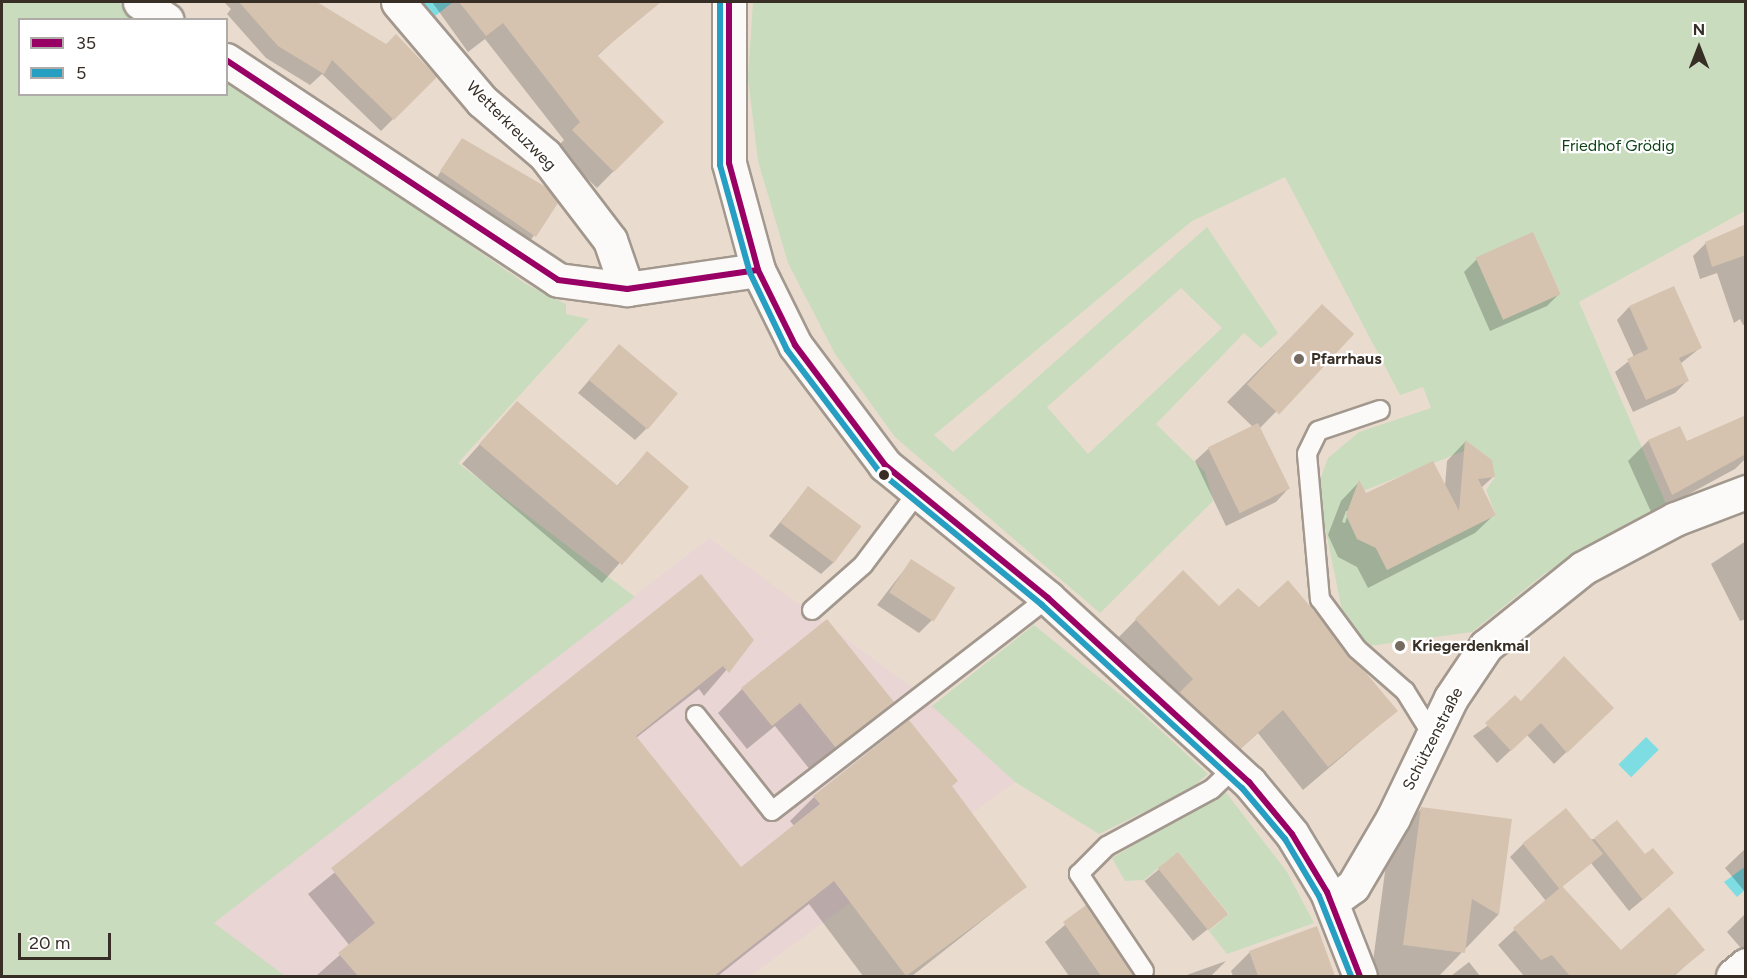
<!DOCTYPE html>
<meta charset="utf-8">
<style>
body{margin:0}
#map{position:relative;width:1747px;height:978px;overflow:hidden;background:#e9dccf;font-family:Figtree,sans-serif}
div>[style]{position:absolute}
.industrial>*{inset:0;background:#e8d5d4}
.green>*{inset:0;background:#c9dcbe}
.water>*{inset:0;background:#7ddde3;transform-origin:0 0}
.shadow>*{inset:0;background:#0003;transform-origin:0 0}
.building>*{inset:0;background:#d6c3af;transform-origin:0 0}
.roads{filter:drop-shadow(2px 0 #a2988e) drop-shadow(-2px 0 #a2988e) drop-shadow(0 2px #a2988e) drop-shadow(0 -2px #a2988e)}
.lane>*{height:18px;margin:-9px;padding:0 9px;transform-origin:9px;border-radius:9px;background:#fcfaf8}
.street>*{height:33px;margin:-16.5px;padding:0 16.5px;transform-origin:16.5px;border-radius:16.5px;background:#fcfaf8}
.secondary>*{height:33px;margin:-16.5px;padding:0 16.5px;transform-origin:16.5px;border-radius:16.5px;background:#fcfaf8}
.bus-1>*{height:6px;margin:-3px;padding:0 3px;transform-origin:3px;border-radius:3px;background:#906}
.bus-2>*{height:6px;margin:-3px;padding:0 3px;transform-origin:3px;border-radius:3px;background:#269fc3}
.dots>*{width:16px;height:16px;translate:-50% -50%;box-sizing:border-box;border:3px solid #fff;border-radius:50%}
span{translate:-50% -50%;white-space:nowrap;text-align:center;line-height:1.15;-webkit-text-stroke:4.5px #fff;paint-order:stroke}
.street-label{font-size:16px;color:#372e25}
.park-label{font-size:16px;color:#0e4316}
.poi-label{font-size:16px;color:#372e25;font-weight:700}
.left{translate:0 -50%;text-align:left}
.frame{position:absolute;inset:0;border:3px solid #372e25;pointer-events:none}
.legend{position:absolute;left:18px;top:18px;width:210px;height:78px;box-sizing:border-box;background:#fff;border:2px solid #afaba8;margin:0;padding:8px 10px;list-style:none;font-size:18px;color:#372e25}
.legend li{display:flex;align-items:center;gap:12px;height:30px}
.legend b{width:30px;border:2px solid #afaba8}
.north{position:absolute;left:1669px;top:18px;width:60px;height:60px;-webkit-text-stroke:4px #fff;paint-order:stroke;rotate:0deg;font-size:16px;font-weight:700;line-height:24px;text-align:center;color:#372e25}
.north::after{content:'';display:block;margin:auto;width:21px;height:27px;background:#372e25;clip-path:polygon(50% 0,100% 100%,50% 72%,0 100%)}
.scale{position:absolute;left:18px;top:933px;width:93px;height:27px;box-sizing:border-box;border:3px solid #372e25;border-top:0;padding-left:8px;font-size:18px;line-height:21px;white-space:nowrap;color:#372e25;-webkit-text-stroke:4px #fff;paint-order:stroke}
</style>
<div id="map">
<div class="industrial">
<div style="clip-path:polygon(709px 538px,914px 689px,1015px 782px,750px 976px,285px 976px,213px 923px)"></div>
</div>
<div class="green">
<div style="clip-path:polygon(2px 2px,118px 2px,144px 19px,20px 20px,20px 94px,226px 94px,227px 77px,526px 284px,566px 304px,566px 314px,589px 319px,458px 463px,635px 597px,214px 923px,285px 976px,2px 976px)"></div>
<div style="clip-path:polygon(evenodd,753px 2px,1745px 2px,1745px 211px,1579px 302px,1667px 506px,1594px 542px,1544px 574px,1472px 632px,1369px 646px,1343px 615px,1317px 488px,1328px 458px,1359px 432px,1431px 408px,1423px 387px,1400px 395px,1285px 177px,1192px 221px,934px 435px,953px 452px,1207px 227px,1278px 333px,1261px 348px,1244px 333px,1156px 424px,1205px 472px,1213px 501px,1100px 613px,895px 437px,835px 354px,788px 263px,758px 161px,748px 78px,753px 2px,1533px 233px,1561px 294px,1476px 258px,1533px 233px,753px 2px,1181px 288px,1222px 328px,1088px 454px,1047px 407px,1181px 288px,753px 2px,1464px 451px,1495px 477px,1486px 490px,1496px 515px,1387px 570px,1371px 539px,1359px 540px,1348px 520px,1356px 504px,1353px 495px,1464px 451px)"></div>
<div style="clip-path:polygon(1034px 625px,1134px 706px,1208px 774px,1189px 790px,1099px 834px,1015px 782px,932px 706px)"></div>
<div style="clip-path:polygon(1225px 791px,1287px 872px,1314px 923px,1227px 954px,1209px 931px,1229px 914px,1178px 852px,1144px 880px,1125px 881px,1112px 858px)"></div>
</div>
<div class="water">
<div style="clip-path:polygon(424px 2px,453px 2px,430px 20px,419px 6px)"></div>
<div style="left:1646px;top:737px;width:18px;height:39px;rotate:45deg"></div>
<div style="clip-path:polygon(1746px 866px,1745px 890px,1737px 897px,1724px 882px)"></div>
</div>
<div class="shadow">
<div style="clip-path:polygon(224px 2px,314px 2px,435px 77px,381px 131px,322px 74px,310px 85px,266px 58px,227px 14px,231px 9px)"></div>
<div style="clip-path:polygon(432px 2px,656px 2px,596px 57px,662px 122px,597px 188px,556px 148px,564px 140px,485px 39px,468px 52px)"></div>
<div style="left:462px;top:140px;width:113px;height:56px;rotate:34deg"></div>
<div style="clip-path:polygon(1746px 226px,1746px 324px,1743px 325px,1740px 319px,1734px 323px,1717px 273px,1700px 279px,1693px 256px,1706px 243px)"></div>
<div style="clip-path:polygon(1477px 259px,1559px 294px,1547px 306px,1490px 331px,1464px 272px)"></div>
<div style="clip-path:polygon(1322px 306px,1352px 334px,1259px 429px,1288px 489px,1276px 502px,1226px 526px,1195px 461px,1208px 449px,1253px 427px,1227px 402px)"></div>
<div style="clip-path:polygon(1629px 307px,1700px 348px,1680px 364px,1687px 381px,1675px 393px,1633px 412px,1615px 372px,1634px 357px,1617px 320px)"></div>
<div style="clip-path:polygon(619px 346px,647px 428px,635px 440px,578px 393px)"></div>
<div style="clip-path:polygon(517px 403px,616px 487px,647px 453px,687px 487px,602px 583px,462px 464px)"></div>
<div style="clip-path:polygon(1746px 427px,1746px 458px,1735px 469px,1652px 514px,1628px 461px,1648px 441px,1679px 428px,1686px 443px)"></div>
<div style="clip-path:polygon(evenodd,1465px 442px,1493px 477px,1481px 488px,1494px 515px,1475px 533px,1368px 588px,1357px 567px,1338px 557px,1328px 535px,1341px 501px,1359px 482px,1366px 495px,1445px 486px,1447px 461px,1465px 442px,1346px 511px,1349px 511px,1345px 523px,1342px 522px,1346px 511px)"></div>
<div style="clip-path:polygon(808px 488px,834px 562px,821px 574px,769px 536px)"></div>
<div style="clip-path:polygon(1746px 541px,1746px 619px,1740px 621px,1711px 564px)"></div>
<div style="clip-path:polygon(911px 561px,932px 620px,919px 633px,877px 605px)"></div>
<div style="clip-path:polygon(1183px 572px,1219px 608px,1259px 609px,1396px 711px,1303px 790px,1258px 733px,1215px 772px,1112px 644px)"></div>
<div style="clip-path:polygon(701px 576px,752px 640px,704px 696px,699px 689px,636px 738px,741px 870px,795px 827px,790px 821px,814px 797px,951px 787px,1025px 887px,912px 976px,863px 976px,809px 904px,718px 976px,316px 976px,350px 946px,308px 894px)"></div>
<div style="clip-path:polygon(742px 689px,892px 702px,811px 771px,775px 726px,747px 749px,718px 713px)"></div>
<div style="clip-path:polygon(1520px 703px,1612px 708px,1554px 764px,1527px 735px,1497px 763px,1473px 736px)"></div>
<div style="clip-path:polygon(1421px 809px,1510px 820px,1498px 915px,1439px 976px,1371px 976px,1389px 842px)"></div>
<div style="clip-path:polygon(1595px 839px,1660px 885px,1629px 911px,1591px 863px,1561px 887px,1621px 952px,1703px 950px,1674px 976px,1524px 976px,1498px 945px,1546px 901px,1510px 857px,1523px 844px)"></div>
<div style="clip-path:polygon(1746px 848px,1746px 893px,1725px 868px)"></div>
<div style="left:1178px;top:854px;width:77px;height:43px;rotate:51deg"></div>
<div style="clip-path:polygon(1086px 907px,1132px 976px,1069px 976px,1045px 942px)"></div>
<div style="clip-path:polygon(1746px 913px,1746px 954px,1727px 932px)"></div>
<div style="clip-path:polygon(1316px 928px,1333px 976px,1233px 976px,1231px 971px,1250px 952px)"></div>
<div style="clip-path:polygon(1226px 961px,1211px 976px,1184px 976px)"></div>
<div style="clip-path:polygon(1469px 962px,1480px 976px,1451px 976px)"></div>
</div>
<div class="building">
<div style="clip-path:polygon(239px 2px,317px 2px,386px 44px,396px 34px,437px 77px,394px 120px,332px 60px,324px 74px,278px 46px)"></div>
<div style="clip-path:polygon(459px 2px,661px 2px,597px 55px,664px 122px,614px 172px,572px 130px,580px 122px,503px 23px,486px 36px)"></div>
<div style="clip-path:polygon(462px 138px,546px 187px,558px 203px,536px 237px,440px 171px)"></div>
<div style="clip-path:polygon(1746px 224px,1746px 255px,1712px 267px,1705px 242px)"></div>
<div style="left:1533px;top:232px;width:68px;height:63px;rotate:66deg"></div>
<div style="clip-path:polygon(1674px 286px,1702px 348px,1679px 358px,1689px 381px,1646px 400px,1627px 359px,1648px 349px,1629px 306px)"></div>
<div style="left:1322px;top:304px;width:44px;height:110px;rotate:43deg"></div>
<div style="left:619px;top:344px;width:77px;height:47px;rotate:40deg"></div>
<div style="clip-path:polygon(517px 401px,618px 486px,647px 451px,689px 487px,622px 565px,479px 444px)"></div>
<div style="clip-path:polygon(1746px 415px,1746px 454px,1672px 495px,1648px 440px,1680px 426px,1687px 441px)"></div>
<div style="left:1258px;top:423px;width:73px;height:56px;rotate:64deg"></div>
<div style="clip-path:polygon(1465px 440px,1492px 460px,1495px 477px,1478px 479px,1496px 515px,1387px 570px,1376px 548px,1357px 539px,1346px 515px,1359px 480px,1366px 493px,1433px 461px,1459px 511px)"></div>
<div style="left:808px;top:486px;width:67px;height:46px;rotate:37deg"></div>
<div style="left:911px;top:559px;width:53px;height:40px;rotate:33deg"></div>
<div style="clip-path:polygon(1183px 570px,1219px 606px,1238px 588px,1259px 607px,1288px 580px,1398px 711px,1328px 767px,1283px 710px,1240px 749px,1179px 693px,1193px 679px,1135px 619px)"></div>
<div style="clip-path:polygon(701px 574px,754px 640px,729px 673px,723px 666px,636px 736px,741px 867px,820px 804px,813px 796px,909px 720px,958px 781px,952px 786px,1027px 887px,906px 976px,834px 881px,714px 976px,358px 976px,338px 953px,375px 923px,331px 868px)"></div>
<div style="clip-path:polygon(827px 619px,894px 702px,836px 748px,800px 703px,772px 726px,741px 688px)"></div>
<div style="clip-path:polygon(1564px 656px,1614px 708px,1567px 753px,1541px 723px,1511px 751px,1485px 723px,1515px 695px,1521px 701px)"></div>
<div style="clip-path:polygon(1421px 807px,1512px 819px,1499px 915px,1472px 899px,1465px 953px,1403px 945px)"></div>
<div style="left:1566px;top:808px;width:59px;height:56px;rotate:51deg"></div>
<div style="clip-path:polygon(1617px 820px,1645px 854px,1653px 848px,1674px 873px,1643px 900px,1594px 838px)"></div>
<div style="left:1178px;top:852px;width:80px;height:26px;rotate:51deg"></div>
<div style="clip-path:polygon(1562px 886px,1621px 950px,1669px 907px,1705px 950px,1673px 976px,1570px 976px,1552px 955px,1541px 960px,1513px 928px)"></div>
<div style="clip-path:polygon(1086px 905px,1134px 976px,1101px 976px,1063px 922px)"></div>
<div style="clip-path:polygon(1317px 926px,1335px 976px,1258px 976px,1249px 951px)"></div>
</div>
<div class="roads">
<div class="lane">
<div style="left:1380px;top:410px;width:65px;rotate:161.3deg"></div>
<div style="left:1318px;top:431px;width:25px;rotate:116deg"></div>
<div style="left:1307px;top:454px;width:146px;rotate:84.9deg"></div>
<div style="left:1320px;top:599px;width:62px;rotate:53.5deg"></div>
<div style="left:1357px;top:649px;width:64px;rotate:41.2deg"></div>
<div style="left:1405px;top:691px;width:53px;rotate:58.1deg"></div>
<div style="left:812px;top:610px;width:68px;rotate:-41.4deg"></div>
<div style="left:863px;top:565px;width:90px;rotate:-53.1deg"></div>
<div style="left:696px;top:715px;width:122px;rotate:51.6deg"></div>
<div style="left:772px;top:811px;width:349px;rotate:-37.7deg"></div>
<div style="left:1144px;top:971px;width:117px;rotate:-123.8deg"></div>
<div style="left:1079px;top:874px;width:40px;rotate:-45deg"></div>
<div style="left:1107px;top:846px;width:119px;rotate:-28.5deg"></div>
<div style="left:1212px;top:789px;width:30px;rotate:-44deg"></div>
</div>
<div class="street">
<div style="left:398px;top:2px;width:130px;rotate:49.7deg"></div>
<div style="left:482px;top:101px;width:83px;rotate:40.6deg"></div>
<div style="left:545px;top:155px;width:107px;rotate:52.6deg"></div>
<div style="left:610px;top:240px;width:52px;rotate:70.9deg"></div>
<div style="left:1331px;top:902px;width:27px;rotate:-36deg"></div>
<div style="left:1353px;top:886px;width:79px;rotate:-59.5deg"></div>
<div style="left:1393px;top:818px;width:133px;rotate:-64.2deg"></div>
<div style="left:1451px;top:698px;width:63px;rotate:-56.1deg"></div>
<div style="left:1486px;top:646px;width:124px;rotate:-38.8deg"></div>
<div style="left:1583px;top:568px;width:104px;rotate:-28deg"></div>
<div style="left:1675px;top:519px;width:76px;rotate:-20.8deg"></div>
<div style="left:1733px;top:976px;width:17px;rotate:-40deg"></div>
</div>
<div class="secondary">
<div style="left:140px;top:2px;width:32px;rotate:34deg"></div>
<div style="left:729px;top:2px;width:161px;rotate:90deg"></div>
<div style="left:729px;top:163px;width:111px;rotate:74.8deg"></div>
<div style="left:758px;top:270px;width:84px;rotate:63.7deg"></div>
<div style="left:795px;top:345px;width:150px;rotate:53.1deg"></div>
<div style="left:885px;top:465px;width:210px;rotate:39.2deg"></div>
<div style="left:1048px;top:598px;width:273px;rotate:42.5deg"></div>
<div style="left:1249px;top:782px;width:67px;rotate:50.4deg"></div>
<div style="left:1292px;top:834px;width:68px;rotate:58.9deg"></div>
<div style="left:1327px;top:892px;width:90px;rotate:68.6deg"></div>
<div style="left:226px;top:60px;width:398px;rotate:33.5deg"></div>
<div style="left:558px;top:280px;width:70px;rotate:7.4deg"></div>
<div style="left:627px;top:289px;width:132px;rotate:-8.3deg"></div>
</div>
</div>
<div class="bus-1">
<div style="left:729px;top:2px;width:161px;rotate:90deg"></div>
<div style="left:729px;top:163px;width:111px;rotate:74.8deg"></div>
<div style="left:758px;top:270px;width:84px;rotate:63.7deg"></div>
<div style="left:795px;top:345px;width:150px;rotate:53.1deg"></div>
<div style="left:885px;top:465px;width:210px;rotate:39.2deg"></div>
<div style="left:1048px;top:598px;width:273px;rotate:42.5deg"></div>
<div style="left:1249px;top:782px;width:67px;rotate:50.4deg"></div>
<div style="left:1292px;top:834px;width:68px;rotate:58.9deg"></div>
<div style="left:1327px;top:892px;width:90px;rotate:68.6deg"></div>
<div style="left:226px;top:60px;width:398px;rotate:33.5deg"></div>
<div style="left:558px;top:280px;width:70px;rotate:7.4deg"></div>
<div style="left:627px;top:289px;width:132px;rotate:-8.3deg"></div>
</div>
<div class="bus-2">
<div style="left:720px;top:2px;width:163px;rotate:90deg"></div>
<div style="left:720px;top:165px;width:112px;rotate:74.5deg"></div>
<div style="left:750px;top:273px;width:85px;rotate:64.3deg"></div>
<div style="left:787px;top:350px;width:152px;rotate:52.8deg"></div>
<div style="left:879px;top:471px;width:211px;rotate:39.4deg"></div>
<div style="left:1042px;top:605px;width:271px;rotate:42.5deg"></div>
<div style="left:1242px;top:788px;width:67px;rotate:49.9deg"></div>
<div style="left:1285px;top:839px;width:66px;rotate:59.2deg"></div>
<div style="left:1319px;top:896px;width:86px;rotate:68.2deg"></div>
</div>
<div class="dots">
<div style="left:1299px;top:359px;background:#756b60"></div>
<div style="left:884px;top:475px;background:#372e25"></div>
<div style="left:1400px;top:646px;background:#756b60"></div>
</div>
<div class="street-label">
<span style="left:511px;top:126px;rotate:45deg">Wetterkreuzweg</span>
<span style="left:1433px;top:739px;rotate:-63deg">Schützenstraße</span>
</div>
<div class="park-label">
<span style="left:1618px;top:146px">Friedhof Grödig</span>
</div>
<div class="poi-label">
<span class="left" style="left:1311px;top:359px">Pfarrhaus</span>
<span class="left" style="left:1412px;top:646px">Kriegerdenkmal</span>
</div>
<div class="frame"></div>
<ul class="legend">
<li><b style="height:8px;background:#906"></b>35</li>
<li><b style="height:8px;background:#269fc3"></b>5</li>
</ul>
<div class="north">N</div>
<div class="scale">20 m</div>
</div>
